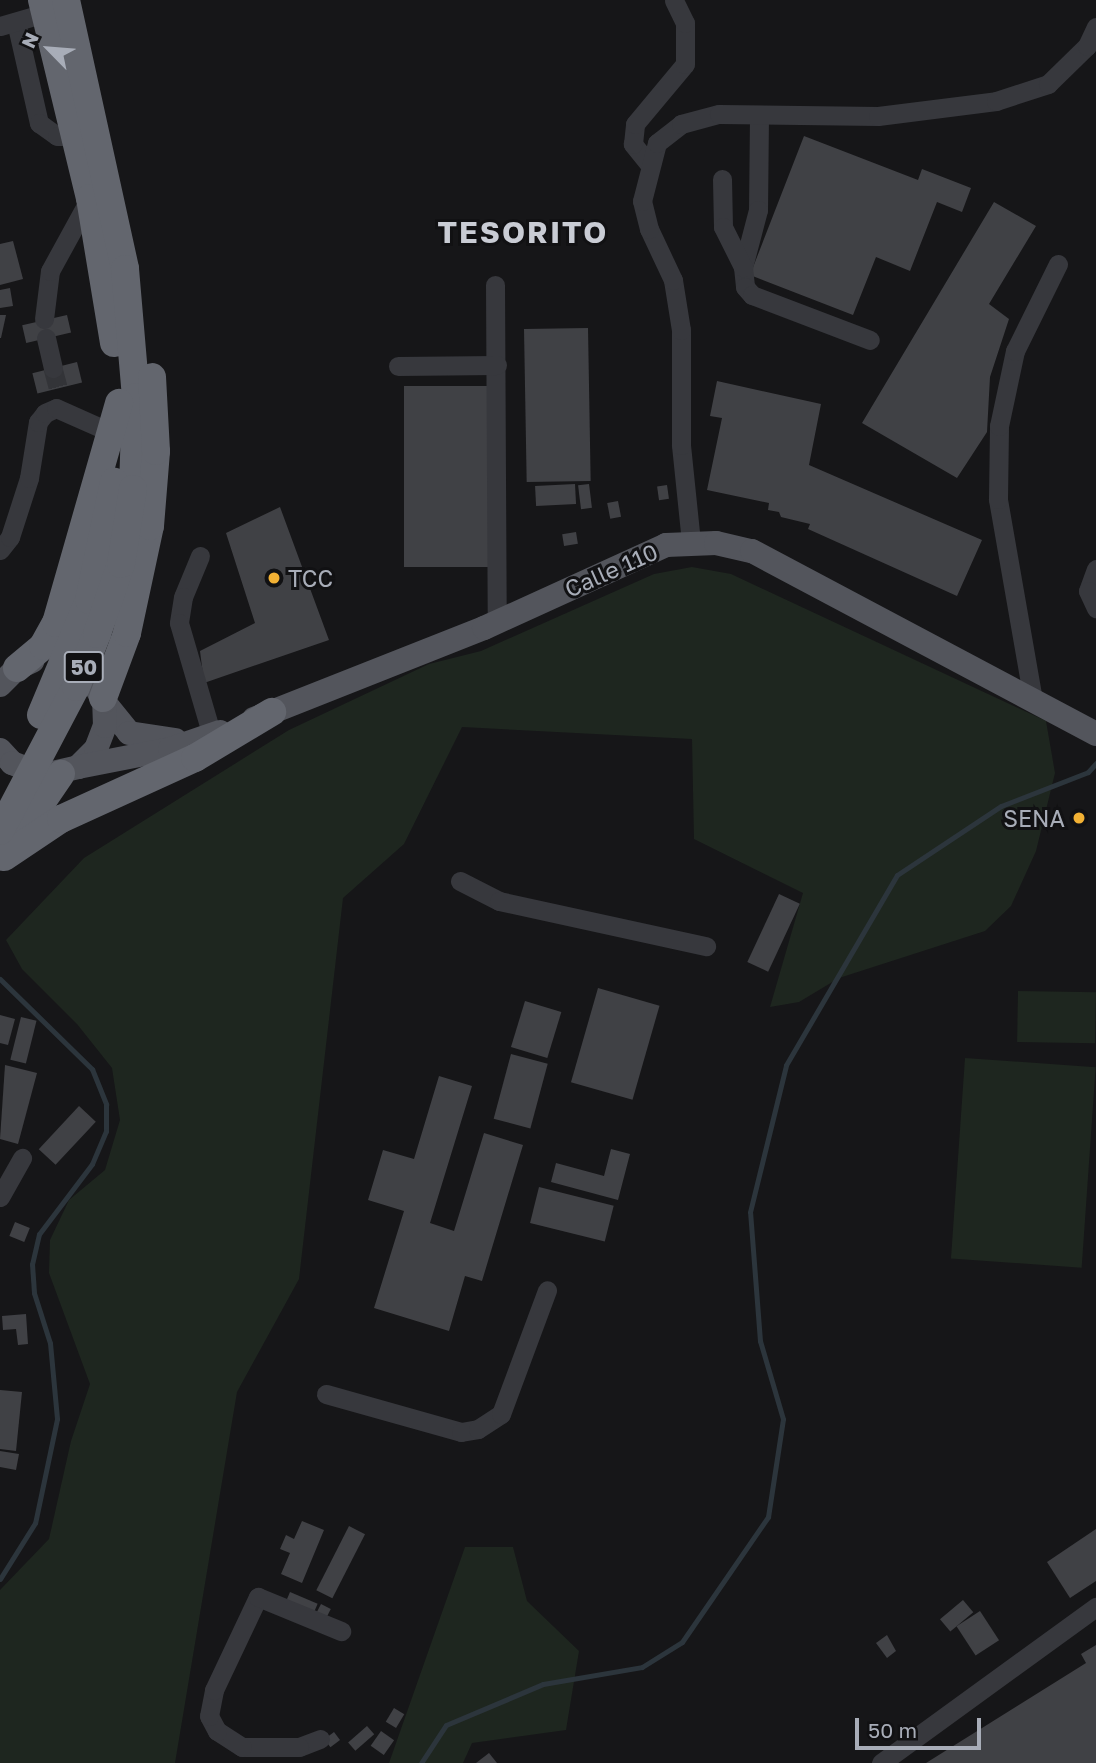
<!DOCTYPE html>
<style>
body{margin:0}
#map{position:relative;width:1096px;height:1763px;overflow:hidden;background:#161618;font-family:"Golos Text",sans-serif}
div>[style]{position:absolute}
.green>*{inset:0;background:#1e261f;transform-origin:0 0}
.stream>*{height:5px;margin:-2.5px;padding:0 2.5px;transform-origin:2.5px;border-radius:2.5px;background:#2c353c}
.building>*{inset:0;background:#404145;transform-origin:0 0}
.minor-tunnel>*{height:19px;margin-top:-9.5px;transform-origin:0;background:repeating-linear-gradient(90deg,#333438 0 19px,transparent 0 29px)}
.minor>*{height:19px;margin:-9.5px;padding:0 9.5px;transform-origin:9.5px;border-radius:9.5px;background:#37383d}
.major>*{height:24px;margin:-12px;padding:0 12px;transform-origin:12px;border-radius:12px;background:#53555c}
.highway>*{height:28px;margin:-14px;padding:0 14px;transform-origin:14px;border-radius:14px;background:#63666e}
.highway-bridge>*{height:28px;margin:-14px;padding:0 14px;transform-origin:14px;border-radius:14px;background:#63666e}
.dots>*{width:19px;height:19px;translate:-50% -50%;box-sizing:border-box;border:4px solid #111113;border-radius:50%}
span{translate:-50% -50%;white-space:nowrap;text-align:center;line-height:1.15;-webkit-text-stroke:6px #111113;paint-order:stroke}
.shield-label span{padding:2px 5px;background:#111113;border:2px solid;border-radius:5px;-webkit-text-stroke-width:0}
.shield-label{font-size:21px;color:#a8adb8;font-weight:700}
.street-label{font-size:23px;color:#a8adb8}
.poi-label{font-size:23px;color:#a8adb8}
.left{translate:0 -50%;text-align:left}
.right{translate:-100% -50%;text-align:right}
.district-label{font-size:30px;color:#c9ccd4;font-weight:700;letter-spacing:2px}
.north{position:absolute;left:14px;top:14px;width:70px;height:70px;-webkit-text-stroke:5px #111113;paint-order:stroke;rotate:295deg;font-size:19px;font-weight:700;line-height:28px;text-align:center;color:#a8adb8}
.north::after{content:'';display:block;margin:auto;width:24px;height:32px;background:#a8adb8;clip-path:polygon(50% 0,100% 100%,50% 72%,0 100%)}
.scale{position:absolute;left:855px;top:1718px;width:126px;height:32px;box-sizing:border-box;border:4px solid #a8adb8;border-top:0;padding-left:9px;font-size:21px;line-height:24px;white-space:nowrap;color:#a8adb8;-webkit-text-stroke:5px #111113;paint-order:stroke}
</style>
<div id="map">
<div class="green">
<div style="clip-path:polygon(692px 567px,731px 574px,1046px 721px,1055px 773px,1036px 851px,1011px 906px,985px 931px,839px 978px,799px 1002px,770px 1007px,803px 893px,694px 839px,692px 739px,462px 727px,404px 844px,343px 898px,299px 1279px,237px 1392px,175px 1763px,0 1763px,0 1590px,49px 1539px,71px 1441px,90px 1384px,49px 1273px,50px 1240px,69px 1200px,105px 1170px,120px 1120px,112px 1068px,77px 1024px,22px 969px,6px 940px,84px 858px,289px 730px,429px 664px,481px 651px,654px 574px)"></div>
<div style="left:1018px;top:991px;width:78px;height:51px;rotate:1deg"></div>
<div style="left:965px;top:1058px;width:131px;height:201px;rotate:4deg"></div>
<div style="clip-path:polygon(465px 1547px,513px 1547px,527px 1601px,579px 1651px,566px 1730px,472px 1743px,463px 1763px,389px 1763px)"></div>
</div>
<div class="stream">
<div style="left:0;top:979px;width:129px;rotate:44.4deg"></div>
<div style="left:92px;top:1069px;width:38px;rotate:68deg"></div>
<div style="left:106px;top:1104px;width:27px;rotate:90deg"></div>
<div style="left:106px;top:1131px;width:36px;rotate:113deg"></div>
<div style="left:92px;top:1164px;width:88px;rotate:127.1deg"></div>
<div style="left:39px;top:1234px;width:31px;rotate:103deg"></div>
<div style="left:32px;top:1264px;width:29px;rotate:86deg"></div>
<div style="left:34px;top:1293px;width:52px;rotate:72.3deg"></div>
<div style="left:50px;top:1343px;width:76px;rotate:84.7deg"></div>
<div style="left:57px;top:1419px;width:106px;rotate:101.9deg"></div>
<div style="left:35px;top:1523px;width:66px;rotate:122deg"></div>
<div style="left:421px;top:1763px;width:45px;rotate:-56.7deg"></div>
<div style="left:446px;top:1725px;width:105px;rotate:-22.9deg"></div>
<div style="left:543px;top:1684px;width:100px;rotate:-9.7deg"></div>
<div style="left:642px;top:1667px;width:47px;rotate:-32deg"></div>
<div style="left:682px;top:1642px;width:152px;rotate:-55.5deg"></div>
<div style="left:768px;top:1517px;width:99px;rotate:-81.3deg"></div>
<div style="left:783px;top:1419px;width:81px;rotate:-106.4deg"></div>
<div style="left:760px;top:1341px;width:129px;rotate:-94.4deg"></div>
<div style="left:750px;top:1212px;width:151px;rotate:-76.2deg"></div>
<div style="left:786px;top:1065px;width:220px;rotate:-59.7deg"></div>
<div style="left:897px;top:875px;width:125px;rotate:-33.6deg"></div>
<div style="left:1001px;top:806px;width:93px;rotate:-21.3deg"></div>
<div style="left:1088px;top:772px;width:12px;rotate:-48deg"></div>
</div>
<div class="building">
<div style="clip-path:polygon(804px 136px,918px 180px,922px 169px,971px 188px,962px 212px,937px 202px,910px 271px,876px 257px,853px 315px,750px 275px)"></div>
<div style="clip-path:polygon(994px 202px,1036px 226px,989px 304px,1009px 319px,990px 377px,987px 432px,957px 478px,862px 423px)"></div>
<div style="clip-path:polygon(13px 241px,23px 279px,0 285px,0 244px)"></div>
<div style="clip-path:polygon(10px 288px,13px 306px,0 308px,0 290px)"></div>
<div style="clip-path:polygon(0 315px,6px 315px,1px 338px,0 338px)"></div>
<div style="left:67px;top:315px;width:18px;height:46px;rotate:77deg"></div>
<div style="left:588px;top:328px;width:153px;height:64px;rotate:89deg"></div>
<div style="left:77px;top:362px;width:21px;height:46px;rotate:76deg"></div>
<div style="clip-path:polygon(717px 381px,821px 404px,809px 465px,982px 540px,957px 596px,808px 529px,810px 524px,781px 517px,779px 512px,768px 510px,769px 503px,707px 490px,722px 418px,710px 416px)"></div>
<div style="left:404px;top:386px;width:88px;height:181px"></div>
<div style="left:575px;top:484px;width:20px;height:40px;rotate:87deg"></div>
<div style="left:589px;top:484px;width:24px;height:11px;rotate:83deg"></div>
<div style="left:667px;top:485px;width:14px;height:10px;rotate:82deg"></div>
<div style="left:618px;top:501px;width:16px;height:11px;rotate:79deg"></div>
<div style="clip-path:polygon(280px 507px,329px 640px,204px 683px,200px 651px,255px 623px,226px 533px)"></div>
<div style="left:576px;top:532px;width:12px;height:14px;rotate:81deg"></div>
<div style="left:779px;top:894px;width:23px;height:75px;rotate:25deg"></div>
<div style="left:598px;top:988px;width:64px;height:98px;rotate:16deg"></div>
<div style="left:525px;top:1001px;width:38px;height:48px;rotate:17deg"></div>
<div style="clip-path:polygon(0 1015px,15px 1019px,8px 1045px,0 1043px)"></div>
<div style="left:21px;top:1017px;width:16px;height:44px;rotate:14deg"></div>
<div style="left:511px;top:1054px;width:38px;height:67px;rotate:15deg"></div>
<div style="clip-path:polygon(5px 1065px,37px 1073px,18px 1144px,0 1139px)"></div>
<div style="clip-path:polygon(439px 1076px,472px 1086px,430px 1223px,454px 1231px,484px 1133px,523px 1145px,482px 1281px,465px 1276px,449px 1331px,374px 1308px,404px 1211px,368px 1200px,383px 1150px,414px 1159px)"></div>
<div style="left:79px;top:1106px;width:23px;height:59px;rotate:43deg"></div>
<div style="clip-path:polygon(611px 1149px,630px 1154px,618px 1200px,551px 1182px,556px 1163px,604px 1176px)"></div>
<div style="left:539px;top:1187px;width:77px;height:37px;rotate:14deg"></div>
<div style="left:15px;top:1222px;width:16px;height:15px;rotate:22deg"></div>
<div style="clip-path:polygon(26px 1314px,28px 1344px,18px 1345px,16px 1329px,3px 1330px,2px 1316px)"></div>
<div style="clip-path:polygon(0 1390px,22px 1392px,16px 1451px,0 1449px)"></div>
<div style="clip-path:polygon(0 1451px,19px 1454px,16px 1470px,0 1467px)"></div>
<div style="clip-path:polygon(302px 1521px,324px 1530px,302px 1583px,281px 1574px,290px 1553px,280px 1549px,286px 1535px,294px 1539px)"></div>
<div style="left:349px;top:1526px;width:18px;height:72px;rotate:27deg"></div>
<div style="clip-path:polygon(1096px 1529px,1096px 1581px,1070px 1598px,1047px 1562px)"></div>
<div style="left:290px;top:1592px;width:30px;height:13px;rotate:23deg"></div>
<div style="left:963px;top:1600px;width:16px;height:30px;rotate:50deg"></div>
<div style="left:321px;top:1604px;width:11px;height:13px;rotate:27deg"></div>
<div style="left:980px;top:1611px;width:35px;height:28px;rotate:57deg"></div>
<div style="clip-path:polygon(887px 1635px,896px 1651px,887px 1658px,876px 1643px)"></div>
<div style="clip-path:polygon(1096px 1645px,1096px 1763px,926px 1763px,1086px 1663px,1081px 1654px)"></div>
<div style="left:394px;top:1708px;width:12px;height:16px;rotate:31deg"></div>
<div style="left:367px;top:1726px;width:11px;height:25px;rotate:49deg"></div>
<div style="left:381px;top:1731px;width:16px;height:18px;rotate:35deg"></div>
<div style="left:334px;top:1732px;width:10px;height:12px;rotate:53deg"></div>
<div style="clip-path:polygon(489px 1753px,497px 1763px,476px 1763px)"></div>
</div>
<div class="minor-tunnel">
<div style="left:53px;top:368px;width:20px;rotate:75deg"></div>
</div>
<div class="minor">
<div style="left:16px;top:22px;width:104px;rotate:77.2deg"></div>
<div style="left:39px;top:123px;width:22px;rotate:36deg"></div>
<div style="left:57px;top:136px;width:16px"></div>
<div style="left:0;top:26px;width:47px;rotate:-16.1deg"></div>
<div style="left:759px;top:116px;width:94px;rotate:90.6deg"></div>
<div style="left:758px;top:210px;width:59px;rotate:104.7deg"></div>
<div style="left:743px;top:267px;width:20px;rotate:84deg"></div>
<div style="left:745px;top:287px;width:11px;rotate:49deg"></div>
<div style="left:752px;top:295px;width:126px;rotate:20.9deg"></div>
<div style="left:649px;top:164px;width:26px;rotate:-129deg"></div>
<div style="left:633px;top:144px;width:20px;rotate:-84deg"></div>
<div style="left:635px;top:124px;width:78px;rotate:-50.2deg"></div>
<div style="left:685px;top:64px;width:41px;rotate:-90deg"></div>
<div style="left:685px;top:23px;width:25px;rotate:-116deg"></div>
<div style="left:722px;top:179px;width:48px;rotate:88.8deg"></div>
<div style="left:723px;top:227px;width:45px;rotate:63.4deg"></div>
<div style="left:495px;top:285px;width:337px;rotate:89.7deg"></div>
<div style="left:44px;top:319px;width:48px;rotate:-82.9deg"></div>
<div style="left:50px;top:271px;width:83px;rotate:-61.3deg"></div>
<div style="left:46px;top:338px;width:31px;rotate:77deg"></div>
<div style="left:398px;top:366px;width:99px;rotate:-0.6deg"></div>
<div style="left:691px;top:542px;width:98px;rotate:-95.9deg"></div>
<div style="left:681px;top:445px;width:115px;rotate:-90deg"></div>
<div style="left:681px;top:330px;width:51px;rotate:-99.1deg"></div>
<div style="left:673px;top:280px;width:56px;rotate:-115.2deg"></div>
<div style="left:649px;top:229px;width:29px;rotate:-104deg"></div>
<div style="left:642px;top:201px;width:60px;rotate:-75.5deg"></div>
<div style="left:657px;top:143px;width:31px;rotate:-38deg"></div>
<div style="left:681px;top:124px;width:39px;rotate:-15deg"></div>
<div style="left:719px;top:114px;width:159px;rotate:0.7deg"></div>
<div style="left:878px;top:116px;width:119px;rotate:-7.2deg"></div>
<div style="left:996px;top:101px;width:55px;rotate:-18.1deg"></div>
<div style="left:1048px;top:84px;width:54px;rotate:-44.3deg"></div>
<div style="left:1087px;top:46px;width:21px;rotate:-65deg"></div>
<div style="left:0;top:550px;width:16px;rotate:-52deg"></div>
<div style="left:10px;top:537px;width:62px;rotate:-72.1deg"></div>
<div style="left:29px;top:478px;width:57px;rotate:-80.9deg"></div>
<div style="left:38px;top:422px;width:11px;rotate:-52deg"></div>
<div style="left:45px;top:413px;width:12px;rotate:-24deg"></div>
<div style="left:56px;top:408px;width:57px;rotate:23.9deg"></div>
<div style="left:200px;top:556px;width:44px;rotate:112.5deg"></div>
<div style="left:183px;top:597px;width:26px;rotate:99deg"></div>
<div style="left:179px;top:623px;width:118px;rotate:73.7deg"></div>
<div style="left:1096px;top:569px;width:23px;rotate:110deg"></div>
<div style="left:1088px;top:591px;width:19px;rotate:65deg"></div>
<div style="left:1033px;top:700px;width:204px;rotate:-99.9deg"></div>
<div style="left:998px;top:499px;width:73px;rotate:-89.2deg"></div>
<div style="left:999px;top:426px;width:77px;rotate:-78deg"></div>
<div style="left:1015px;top:351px;width:97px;rotate:-63.7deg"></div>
<div style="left:460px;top:881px;width:44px;rotate:27.1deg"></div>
<div style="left:499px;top:901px;width:212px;rotate:12.3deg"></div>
<div style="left:0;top:1197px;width:45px;rotate:-60.6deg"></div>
<div style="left:326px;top:1394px;width:140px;rotate:15.7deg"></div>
<div style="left:461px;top:1432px;width:17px;rotate:-10deg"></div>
<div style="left:478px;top:1429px;width:27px;rotate:-33deg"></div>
<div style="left:501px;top:1414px;width:132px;rotate:-69.6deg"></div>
<div style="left:320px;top:1739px;width:22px;rotate:159deg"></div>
<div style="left:299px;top:1747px;width:57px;rotate:180deg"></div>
<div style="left:242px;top:1747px;width:30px;rotate:-147deg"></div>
<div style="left:217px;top:1731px;width:17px;rotate:-118deg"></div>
<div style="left:209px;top:1716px;width:26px;rotate:-79deg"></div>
<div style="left:214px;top:1690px;width:103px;rotate:-64.7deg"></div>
<div style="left:258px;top:1597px;width:90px;rotate:22.3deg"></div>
<div style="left:881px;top:1763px;width:266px;rotate:-36deg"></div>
</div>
<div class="major">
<div style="left:0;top:685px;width:24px;rotate:-45deg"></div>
<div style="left:17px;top:668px;width:17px;rotate:-25deg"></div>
<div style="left:105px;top:703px;width:38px;rotate:51deg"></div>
<div style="left:129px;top:733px;width:47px;rotate:8.7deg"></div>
<div style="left:254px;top:719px;width:247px;rotate:-21.6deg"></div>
<div style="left:484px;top:628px;width:200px;rotate:-24.5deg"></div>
<div style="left:666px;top:545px;width:50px;rotate:-2.3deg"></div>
<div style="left:716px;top:543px;width:37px;rotate:13deg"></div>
<div style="left:752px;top:551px;width:390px;rotate:28deg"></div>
<div style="left:0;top:750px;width:18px;rotate:47deg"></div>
<div style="left:12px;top:763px;width:34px;rotate:21deg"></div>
<div style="left:44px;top:775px;width:35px;rotate:-13deg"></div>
<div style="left:78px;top:767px;width:25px;rotate:-45deg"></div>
<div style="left:96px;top:749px;width:25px;rotate:-69deg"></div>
<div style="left:105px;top:726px;width:24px;rotate:-92deg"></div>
<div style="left:104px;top:702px;width:24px;rotate:-118deg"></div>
<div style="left:78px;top:767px;width:94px;rotate:-11.1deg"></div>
<div style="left:170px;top:749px;width:53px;rotate:-18.8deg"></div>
</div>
<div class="highway">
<div style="left:42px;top:0;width:204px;rotate:76.4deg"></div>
<div style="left:90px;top:198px;width:147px;rotate:80.6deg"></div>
<div style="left:66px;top:0;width:275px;rotate:77.6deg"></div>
<div style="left:125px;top:269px;width:128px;rotate:85.1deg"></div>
<div style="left:136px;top:397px;width:92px;rotate:91.9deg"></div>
<div style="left:17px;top:668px;width:34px;rotate:-40deg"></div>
<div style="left:43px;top:646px;width:26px;rotate:-61deg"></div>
<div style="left:56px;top:623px;width:229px;rotate:-74deg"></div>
<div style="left:103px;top:698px;width:69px;rotate:-69.7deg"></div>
<div style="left:127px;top:633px;width:109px;rotate:-77.9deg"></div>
<div style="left:150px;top:526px;width:75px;rotate:-85.4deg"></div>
<div style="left:156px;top:451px;width:74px;rotate:-93.1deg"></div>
<div style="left:13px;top:844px;width:85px;rotate:-55.6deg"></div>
<div style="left:4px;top:857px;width:69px;rotate:-33.7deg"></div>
<div style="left:61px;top:819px;width:147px;rotate:-24.5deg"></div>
<div style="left:195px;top:758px;width:90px;rotate:-30.9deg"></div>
</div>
<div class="highway-bridge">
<div style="left:41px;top:715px;width:125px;rotate:-67.3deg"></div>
<div style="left:89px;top:600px;width:121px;rotate:-78deg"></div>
<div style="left:0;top:831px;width:163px;rotate:-62.2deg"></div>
<div style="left:76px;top:687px;width:57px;rotate:-68.4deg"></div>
<div style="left:97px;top:634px;width:74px;rotate:-71.1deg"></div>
<div style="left:121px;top:564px;width:76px;rotate:-80.9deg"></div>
</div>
<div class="dots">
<div style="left:274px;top:578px;background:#f2b134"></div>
<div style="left:1079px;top:818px;background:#f2b134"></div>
</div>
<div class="shield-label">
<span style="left:84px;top:667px">50</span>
</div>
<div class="street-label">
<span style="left:611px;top:570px;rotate:-24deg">Calle 110</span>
</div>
<div class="poi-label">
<span class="left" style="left:288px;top:578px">TCC</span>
<span class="right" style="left:1065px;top:818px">SENA</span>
</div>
<div class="district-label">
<span style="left:523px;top:232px">TESORITO</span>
</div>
<div class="north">N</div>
<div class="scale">50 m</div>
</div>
